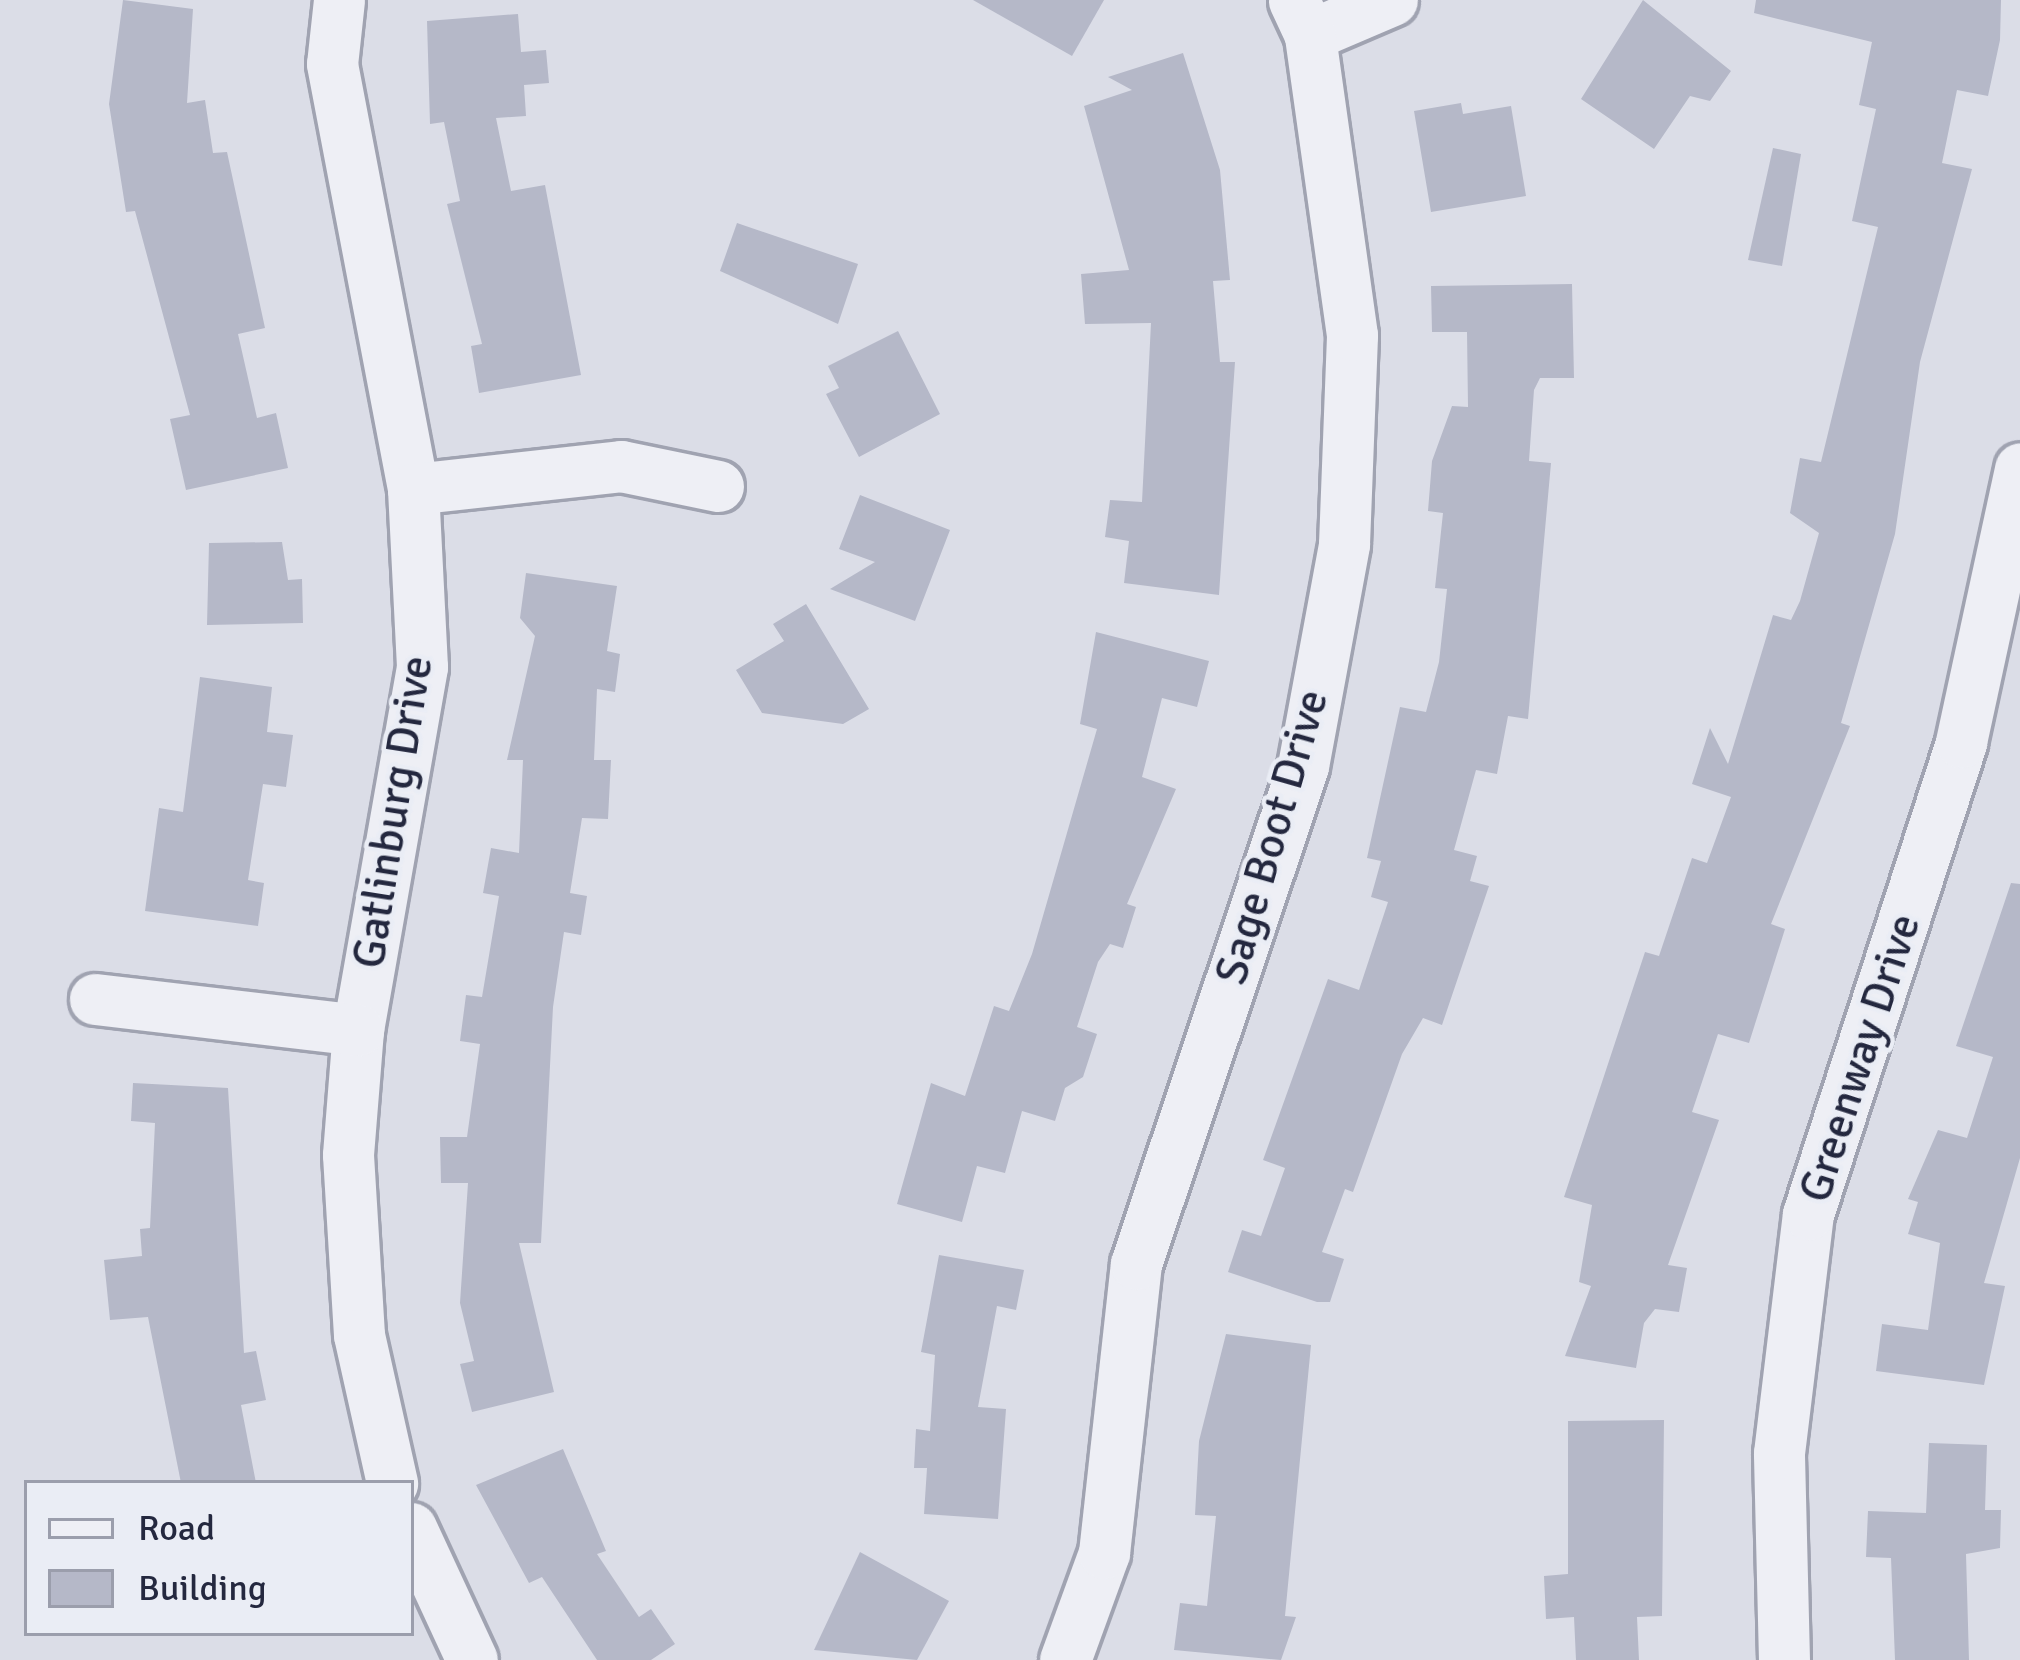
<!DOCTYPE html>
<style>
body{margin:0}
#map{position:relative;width:2020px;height:1660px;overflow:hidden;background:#dbdde7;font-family:Signika,sans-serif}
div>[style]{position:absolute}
.building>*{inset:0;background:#b5b8c8}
.roads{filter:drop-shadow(3px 0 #a0a3b1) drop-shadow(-3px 0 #a0a3b1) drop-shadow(0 3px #a0a3b1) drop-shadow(0 -3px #a0a3b1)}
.minor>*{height:51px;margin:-25.5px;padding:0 25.5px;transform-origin:25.5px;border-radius:25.5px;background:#eeeff5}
span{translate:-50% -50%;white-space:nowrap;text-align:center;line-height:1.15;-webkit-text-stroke:9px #eaedf5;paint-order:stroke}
.street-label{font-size:45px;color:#24283f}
.legend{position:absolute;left:24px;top:1480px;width:390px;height:156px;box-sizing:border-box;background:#eaedf5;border:3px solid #9b9eac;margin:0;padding:15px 21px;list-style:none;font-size:36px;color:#24283f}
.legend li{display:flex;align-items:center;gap:24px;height:60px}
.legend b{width:60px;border:3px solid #9b9eac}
</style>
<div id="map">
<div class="building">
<div style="clip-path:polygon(123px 0,193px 9px,187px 103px,205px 100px,213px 153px,227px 152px,265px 328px,238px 334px,257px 418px,276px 413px,288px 468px,186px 490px,170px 419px,190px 415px,135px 211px,126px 212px,109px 104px)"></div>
<div style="clip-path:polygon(973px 0,1104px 0,1072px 56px)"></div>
<div style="clip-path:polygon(1643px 0,1731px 71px,1710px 101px,1690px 96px,1654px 149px,1581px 99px)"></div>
<div style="clip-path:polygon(1756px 0,2001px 0,2000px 40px,1988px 96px,1957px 90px,1942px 163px,1972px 169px,1920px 362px,1895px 534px,1841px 723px,1850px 726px,1771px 924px,1785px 929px,1749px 1043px,1718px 1034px,1692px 1112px,1719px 1120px,1668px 1265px,1687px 1268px,1679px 1312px,1655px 1309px,1644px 1323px,1636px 1368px,1565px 1356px,1591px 1286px,1579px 1282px,1592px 1205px,1564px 1197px,1645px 952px,1659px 956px,1692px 858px,1707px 863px,1731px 797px,1692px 784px,1710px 728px,1728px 764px,1773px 615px,1791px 620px,1800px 601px,1819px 533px,1790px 513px,1800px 458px,1821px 462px,1878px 227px,1852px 221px,1876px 109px,1859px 105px,1872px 42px,1754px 13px)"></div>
<div style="clip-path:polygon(518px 14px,521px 52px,546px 50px,549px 83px,524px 85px,526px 116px,496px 118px,511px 191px,545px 185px,581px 375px,479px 393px,471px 346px,482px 344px,447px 204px,460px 201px,444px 122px,430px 124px,427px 21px)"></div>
<div style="clip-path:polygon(1183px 53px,1220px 170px,1230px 280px,1213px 281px,1220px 362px,1235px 362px,1219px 595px,1124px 583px,1129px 541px,1105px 537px,1110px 500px,1142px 502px,1151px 323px,1085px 324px,1081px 274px,1129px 270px,1084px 106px,1132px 90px,1108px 77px)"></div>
<div style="clip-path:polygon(1461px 103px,1463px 114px,1511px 106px,1526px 196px,1431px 212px,1414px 111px)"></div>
<div style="clip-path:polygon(1773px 148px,1801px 154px,1782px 266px,1748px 260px)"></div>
<div style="clip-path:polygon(737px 223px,858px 264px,838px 324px,720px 271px)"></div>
<div style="clip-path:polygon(1572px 284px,1574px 378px,1540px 378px,1534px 390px,1529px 461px,1551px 463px,1528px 719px,1508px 716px,1497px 774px,1476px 770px,1454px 850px,1477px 856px,1470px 881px,1489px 886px,1442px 1025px,1423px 1018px,1402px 1054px,1353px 1192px,1345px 1189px,1322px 1252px,1344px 1259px,1330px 1302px,1317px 1302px,1228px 1272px,1242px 1230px,1261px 1236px,1285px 1168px,1263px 1160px,1328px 979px,1359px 990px,1388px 902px,1371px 897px,1381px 861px,1367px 858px,1400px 707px,1426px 712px,1439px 662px,1447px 589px,1435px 588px,1443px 513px,1428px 511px,1432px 461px,1452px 406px,1468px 407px,1467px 332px,1432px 332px,1431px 286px)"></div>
<div style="clip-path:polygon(898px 331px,940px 414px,859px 457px,826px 394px,839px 388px,828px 366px)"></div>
<div style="clip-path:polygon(860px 495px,950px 530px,915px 621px,830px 589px,875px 562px,839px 549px)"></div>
<div style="clip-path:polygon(282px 542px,288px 580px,302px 579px,303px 623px,207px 625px,209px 543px)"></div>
<div style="clip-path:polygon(526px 573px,617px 586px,607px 651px,620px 654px,615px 692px,597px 689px,594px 760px,611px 760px,608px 819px,582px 818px,570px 893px,587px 896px,581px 935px,564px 932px,553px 1007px,541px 1243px,519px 1243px,554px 1392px,472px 1412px,460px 1364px,474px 1361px,460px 1303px,468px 1183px,441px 1183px,440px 1137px,467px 1137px,480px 1044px,460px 1041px,466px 995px,482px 997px,499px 896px,483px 893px,491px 848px,519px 853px,523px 760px,507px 760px,535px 636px,520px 618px)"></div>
<div style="clip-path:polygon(806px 604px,869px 709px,843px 724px,762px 713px,736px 670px,784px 641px,773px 624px)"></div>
<div style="clip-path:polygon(1096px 632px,1209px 661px,1197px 707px,1162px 698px,1142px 777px,1176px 789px,1127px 904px,1136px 907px,1123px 948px,1110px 944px,1098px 962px,1077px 1027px,1097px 1034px,1083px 1077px,1065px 1088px,1055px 1121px,1022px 1111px,1005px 1173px,977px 1166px,962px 1222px,897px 1204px,931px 1083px,965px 1096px,994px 1006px,1009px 1011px,1032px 954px,1097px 729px,1080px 724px)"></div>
<div style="clip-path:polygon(200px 677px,272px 687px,267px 732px,293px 735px,286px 787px,263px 784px,248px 880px,264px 883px,258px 926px,145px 911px,159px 808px,183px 812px)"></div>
<div style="clip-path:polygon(2011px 883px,2020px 884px,2020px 1158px,1984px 1283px,2005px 1286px,1984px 1385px,1876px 1371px,1882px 1324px,1928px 1330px,1940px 1243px,1908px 1234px,1918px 1202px,1908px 1199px,1938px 1130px,1967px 1138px,1993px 1057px,1956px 1046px)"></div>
<div style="clip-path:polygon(133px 1083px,228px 1088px,244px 1353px,256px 1351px,266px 1400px,241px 1405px,256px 1483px,181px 1483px,148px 1317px,110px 1320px,104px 1260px,142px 1256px,140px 1229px,150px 1228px,155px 1123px,131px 1121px)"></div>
<div style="clip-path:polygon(939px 1255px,1024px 1270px,1016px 1310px,997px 1306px,978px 1407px,1006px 1409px,998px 1519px,924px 1514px,927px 1468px,914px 1468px,916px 1429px,930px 1431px,935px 1355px,921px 1352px)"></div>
<div style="clip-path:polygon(1226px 1334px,1311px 1345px,1285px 1616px,1296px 1617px,1281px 1660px,1174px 1650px,1180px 1603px,1207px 1606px,1216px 1516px,1195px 1515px,1199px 1441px)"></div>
<div style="clip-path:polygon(1664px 1420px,1662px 1616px,1637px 1617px,1639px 1660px,1576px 1660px,1574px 1617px,1546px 1619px,1544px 1576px,1568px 1574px,1568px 1421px)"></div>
<div style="clip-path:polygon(1929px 1443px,1987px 1445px,1985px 1510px,2001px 1510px,2000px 1548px,1966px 1554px,1969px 1660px,1895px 1660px,1891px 1558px,1866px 1557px,1868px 1511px,1926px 1513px)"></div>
<div style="clip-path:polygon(563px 1449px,606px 1551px,597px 1554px,639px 1617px,651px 1609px,675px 1644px,651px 1660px,597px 1660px,542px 1577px,529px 1583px,476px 1485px)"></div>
<div style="clip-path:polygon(860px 1552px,949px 1601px,917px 1660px,814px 1650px)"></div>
</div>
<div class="roads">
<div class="minor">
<div style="left:339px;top:0;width:64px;rotate:96.2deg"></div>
<div style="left:332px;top:64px;width:433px;rotate:79.2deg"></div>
<div style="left:413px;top:489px;width:178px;rotate:87.1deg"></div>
<div style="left:422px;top:667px;width:369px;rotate:100deg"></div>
<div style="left:358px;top:1030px;width:125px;rotate:94.6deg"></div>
<div style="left:348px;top:1155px;width:180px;rotate:86.5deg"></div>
<div style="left:359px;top:1335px;width:152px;rotate:77.4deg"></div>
<div style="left:1310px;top:35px;width:89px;rotate:-23.1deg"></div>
<div style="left:413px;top:489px;width:209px;rotate:-6.3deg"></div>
<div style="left:621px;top:466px;width:99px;rotate:11.7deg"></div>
<div style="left:95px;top:999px;width:265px;rotate:6.7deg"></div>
<div style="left:411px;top:1528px;width:145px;rotate:65.2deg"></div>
<div style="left:1065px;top:1660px;width:114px;rotate:-70deg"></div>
<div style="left:1104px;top:1553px;width:291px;rotate:-83.7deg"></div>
<div style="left:1136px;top:1264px;width:525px;rotate:-71.46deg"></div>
<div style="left:1303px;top:766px;width:226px;rotate:-79.5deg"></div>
<div style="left:1344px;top:544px;width:209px;rotate:-87.8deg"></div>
<div style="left:1352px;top:335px;width:303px;rotate:-98deg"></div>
<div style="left:1310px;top:35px;width:38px;rotate:-115deg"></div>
<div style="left:1784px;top:1660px;width:207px;rotate:-91.4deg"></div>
<div style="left:1779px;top:1453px;width:241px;rotate:-83.1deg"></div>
<div style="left:1808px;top:1214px;width:496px;rotate:-72deg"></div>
<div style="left:1961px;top:742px;width:280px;rotate:-77.8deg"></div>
</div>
</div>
<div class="street-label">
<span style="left:393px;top:812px;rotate:-81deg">Gatlinburg Drive</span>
<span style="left:1272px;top:837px;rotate:-74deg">Sage Boot Drive</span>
<span style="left:1860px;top:1058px;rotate:-72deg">Greenway Drive</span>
</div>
<ul class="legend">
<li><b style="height:15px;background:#eeeff5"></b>Road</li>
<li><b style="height:33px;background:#b5b8c8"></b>Building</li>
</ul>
</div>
